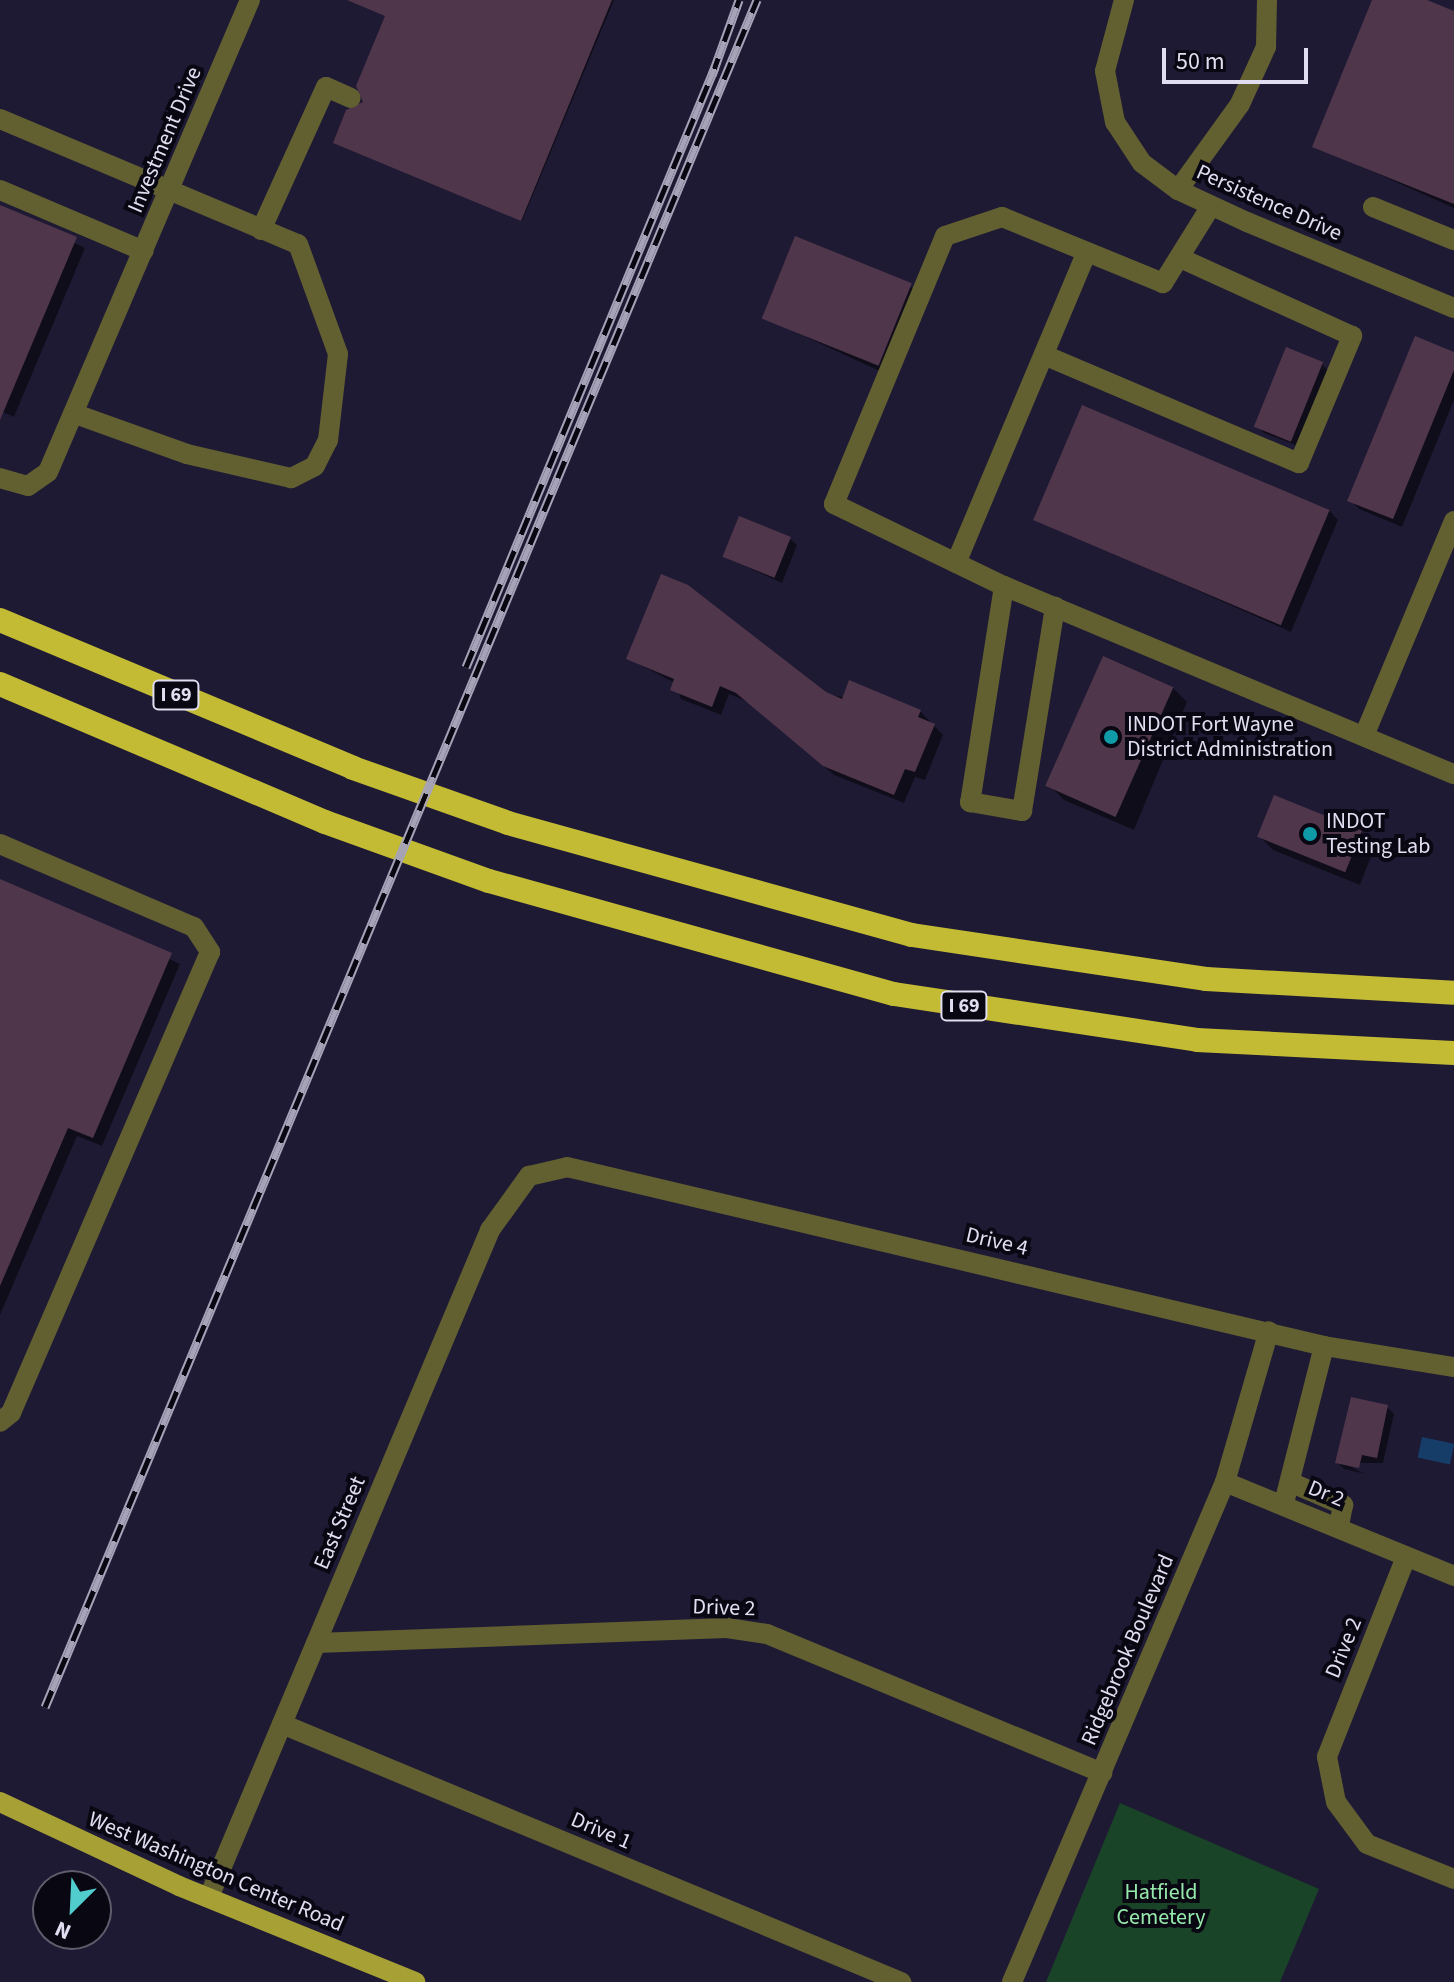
<!DOCTYPE html>
<style>
body{margin:0}
#map{position:relative;width:1454px;height:1982px;overflow:hidden;background:#1f1a34;font-family:"Source Sans 3",sans-serif}
div>[style]{position:absolute}
.green>*{inset:0;background:#194427}
.water>*{inset:0;background:#163c68;transform-origin:0 0}
.shadow>*{inset:0;background:#0007}
.building>*{inset:0;background:#50364b;transform-origin:0 0}
.minor>*{height:20px;margin:-10px;padding:0 10px;transform-origin:10px;border-radius:10px;background:#626031}
.major>*{height:20px;margin:-10px;padding:0 10px;transform-origin:10px;border-radius:10px;background:#a7a135}
.highway>*{height:24px;margin:-12px;padding:0 12px;transform-origin:12px;border-radius:12px;background:#c3bb33}
.rail>*{height:9px;margin-top:-4.5px;transform-origin:0;background:repeating-linear-gradient(90deg,#090712 0 18px,#a6a3b8 0 36px);box-sizing:border-box;border-block:2px solid #a6a3b8}
.dots>*{width:22px;height:22px;translate:-50% -50%;box-sizing:border-box;border:4px solid #090712;border-radius:50%}
span{translate:-50% -50%;white-space:nowrap;text-align:center;line-height:1.15;-webkit-text-stroke:8px #090712;paint-order:stroke}
.shield-label span{padding:2px 6px;background:#090712;border:2px solid;border-radius:6px;-webkit-text-stroke-width:0}
.shield-label{font-size:20px;color:#e0def0;font-weight:700}
.street-label{font-size:22px;color:#e0def0}
.poi-label{font-size:22px;color:#e0def0}
.left{translate:0 -50%;text-align:left}
.park-label{font-size:22px;color:#96eaac}
.north{position:absolute;left:32px;top:1870px;width:80px;height:80px;box-sizing:border-box;background:#090712;border:2px solid #5f5d6b;border-radius:50%;rotate:204deg;font-size:22px;font-weight:700;line-height:32px;text-align:center;color:#e0def0}
.north::after{content:'';display:block;margin:auto;width:28px;height:36px;background:#52cdce;clip-path:polygon(50% 0,100% 100%,50% 72%,0 100%)}
.scale{position:absolute;left:1162px;top:48px;width:146px;height:36px;box-sizing:border-box;border:4px solid #e0def0;border-top:0;padding-left:10px;font-size:24px;line-height:28px;white-space:nowrap;color:#e0def0;-webkit-text-stroke:6px #090712;paint-order:stroke}
</style>
<div id="map">
<div class="green">
<div style="clip-path:polygon(1120px 1803px,1319px 1889px,1280px 1982px,1046px 1982px)"></div>
</div>
<div class="water">
<div style="left:1422px;top:1437px;width:33px;height:21px;rotate:12deg"></div>
</div>
<div class="shadow">
<div style="clip-path:polygon(354px 0,614px 0,522px 221px,336px 144px,366px 104px,387px 16px)"></div>
<div style="clip-path:polygon(1374px 0,1422px 0,1454px 13px,1454px 208px,1315px 146px)"></div>
<div style="clip-path:polygon(0 207px,85px 248px,14px 417px,0 411px)"></div>
<div style="clip-path:polygon(910px 286px,919px 295px,886px 374px,763px 317px)"></div>
<div style="clip-path:polygon(1454px 354px,1454px 400px,1402px 527px,1359px 509px,1350px 500px)"></div>
<div style="clip-path:polygon(1322px 364px,1328px 371px,1298px 446px,1264px 433px,1257px 426px)"></div>
<div style="clip-path:polygon(1329px 510px,1338px 520px,1291px 632px,1037px 520px)"></div>
<div style="clip-path:polygon(790px 539px,797px 545px,782px 583px,725px 557px)"></div>
<div style="clip-path:polygon(629px 659px,920px 711px,943px 735px,925px 780px,915px 777px,904px 803px,834px 775px,748px 702px,729px 694px,721px 715px,681px 699px,675px 683px)"></div>
<div style="clip-path:polygon(1173px 688px,1187px 702px,1134px 830px,1064px 800px,1050px 786px)"></div>
<div style="clip-path:polygon(1361px 832px,1375px 846px,1360px 885px,1273px 850px,1259px 836px)"></div>
<div style="clip-path:polygon(0 881px,180px 964px,102px 1146px,77px 1136px,0 1315px)"></div>
<div style="clip-path:polygon(1387px 1407px,1394px 1414px,1383px 1463px,1343px 1463px,1365px 1474px,1344px 1469px,1338px 1463px)"></div>
</div>
<div class="building">
<div style="clip-path:polygon(347px 0,612px 0,521px 221px,333px 143px,346px 110px,363px 102px,356px 86px,385px 16px)"></div>
<div style="clip-path:polygon(1372px 0,1427px 0,1454px 11px,1454px 204px,1312px 147px)"></div>
<div style="clip-path:polygon(0 205px,77px 237px,0 420px)"></div>
<div style="left:795px;top:236px;width:126px;height:89px;rotate:22deg"></div>
<div style="clip-path:polygon(1415px 336px,1454px 352px,1454px 370px,1393px 519px,1347px 501px)"></div>
<div style="left:1286px;top:347px;width:40px;height:86px;rotate:22deg"></div>
<div style="left:1082px;top:405px;width:269px;height:125px;rotate:23deg"></div>
<div style="left:739px;top:516px;width:56px;height:44px;rotate:22deg"></div>
<div style="clip-path:polygon(661px 574px,688px 585px,826px 692px,842px 699px,849px 680px,921px 710px,918px 717px,935px 724px,915px 772px,905px 769px,894px 795px,823px 766px,736px 693px,720px 686px,712px 707px,670px 690px,674px 679px,626px 659px)"></div>
<div style="left:1103px;top:656px;width:77px;height:142px;rotate:24deg"></div>
<div style="left:1274px;top:795px;width:95px;height:45px;rotate:22deg"></div>
<div style="clip-path:polygon(0 879px,172px 953px,93px 1138px,68px 1128px,0 1286px)"></div>
<div style="clip-path:polygon(1351px 1397px,1388px 1405px,1377px 1458px,1362px 1455px,1359px 1468px,1335px 1463px)"></div>
</div>
<div class="minor">
<div style="left:1124px;top:0;width:73px;rotate:105deg"></div>
<div style="left:1105px;top:71px;width:52px;rotate:78.9deg"></div>
<div style="left:1115px;top:122px;width:49px;rotate:56.6deg"></div>
<div style="left:1142px;top:163px;width:45px;rotate:36.9deg"></div>
<div style="left:1178px;top:190px;width:76px;rotate:24.9deg"></div>
<div style="left:1247px;top:222px;width:224px;rotate:22.6deg"></div>
<div style="left:0;top:119px;width:323px;rotate:22.8deg"></div>
<div style="left:298px;top:244px;width:117px;rotate:70deg"></div>
<div style="left:338px;top:354px;width:87px;rotate:96.6deg"></div>
<div style="left:328px;top:440px;width:29px;rotate:117deg"></div>
<div style="left:315px;top:466px;width:27px;rotate:153deg"></div>
<div style="left:291px;top:478px;width:107px;rotate:-167deg"></div>
<div style="left:187px;top:454px;width:119px;rotate:-160.3deg"></div>
<div style="left:0;top:190px;width:156px;rotate:23deg"></div>
<div style="left:1178px;top:190px;width:106px;rotate:-54.2deg"></div>
<div style="left:1240px;top:104px;width:63px;rotate:-65.5deg"></div>
<div style="left:1266px;top:47px;width:47px;rotate:-88.8deg"></div>
<div style="left:1211px;top:206px;width:91px;rotate:121.9deg"></div>
<div style="left:1163px;top:283px;width:174px;rotate:-157.7deg"></div>
<div style="left:1002px;top:217px;width:60px;rotate:161.6deg"></div>
<div style="left:945px;top:236px;width:290px;rotate:112.5deg"></div>
<div style="left:834px;top:504px;width:189px;rotate:25.8deg"></div>
<div style="left:1004px;top:586px;width:488px;rotate:22.7deg"></div>
<div style="left:1373px;top:207px;width:87px;rotate:22.2deg"></div>
<div style="left:261px;top:230px;width:157px;rotate:-65.6deg"></div>
<div style="left:326px;top:87px;width:27px;rotate:24deg"></div>
<div style="left:1044px;top:355px;width:277px;rotate:23deg"></div>
<div style="left:1299px;top:463px;width:138px;rotate:-67.3deg"></div>
<div style="left:1352px;top:336px;width:187px;rotate:-155.6deg"></div>
<div style="left:0;top:478px;width:29px;rotate:16deg"></div>
<div style="left:28px;top:486px;width:24px;rotate:-35deg"></div>
<div style="left:48px;top:472px;width:513px;rotate:-66.83deg"></div>
<div style="left:956px;top:563px;width:337px;rotate:-67.2deg"></div>
<div style="left:1004px;top:586px;width:219px;rotate:98.9deg"></div>
<div style="left:970px;top:802px;width:53px;rotate:9.8deg"></div>
<div style="left:1022px;top:811px;width:207px;rotate:-80.8deg"></div>
<div style="left:1364px;top:736px;width:233px;rotate:-67.3deg"></div>
<div style="left:0;top:844px;width:211px;rotate:23.2deg"></div>
<div style="left:194px;top:927px;width:30px;rotate:57deg"></div>
<div style="left:210px;top:952px;width:502px;rotate:113.35deg"></div>
<div style="left:11px;top:1413px;width:14px;rotate:141deg"></div>
<div style="left:1225px;top:1482px;width:248px;rotate:22.3deg"></div>
<div style="left:1292px;top:1483px;width:56px;rotate:23.3deg"></div>
<div style="left:1343px;top:1505px;width:20px;rotate:101deg"></div>
<div style="left:1284px;top:1503px;width:162px;rotate:-75.7deg"></div>
<div style="left:1406px;top:1557px;width:215px;rotate:111.6deg"></div>
<div style="left:1327px;top:1757px;width:46px;rotate:78.7deg"></div>
<div style="left:1336px;top:1802px;width:52px;rotate:53.6deg"></div>
<div style="left:1367px;top:1844px;width:94px;rotate:21.9deg"></div>
<div style="left:316px;top:1643px;width:411px;rotate:-2.1deg"></div>
<div style="left:727px;top:1628px;width:40px;rotate:8.5deg"></div>
<div style="left:767px;top:1634px;width:363px;rotate:22.5deg"></div>
<div style="left:282px;top:1724px;width:671px;rotate:22.63deg"></div>
<div style="left:209px;top:1897px;width:724px;rotate:-67.15deg"></div>
<div style="left:490px;top:1230px;width:67px;rotate:-54.2deg"></div>
<div style="left:529px;top:1176px;width:39px;rotate:-13deg"></div>
<div style="left:567px;top:1167px;width:778px;rotate:13.3deg"></div>
<div style="left:1324px;top:1346px;width:132px;rotate:9.2deg"></div>
<div style="left:1012px;top:1982px;width:543px;rotate:-66.93deg"></div>
<div style="left:1225px;top:1482px;width:157px;rotate:-73.8deg"></div>
</div>
<div class="major">
<div style="left:0;top:1802px;width:198px;rotate:25.1deg"></div>
<div style="left:179px;top:1886px;width:255px;rotate:22.1deg"></div>
</div>
<div class="highway">
<div style="left:0;top:620px;width:383px;rotate:22.7deg"></div>
<div style="left:353px;top:768px;width:164px;rotate:19.5deg"></div>
<div style="left:508px;top:823px;width:419px;rotate:15.5deg"></div>
<div style="left:912px;top:935px;width:297px;rotate:8.5deg"></div>
<div style="left:1206px;top:979px;width:248px;rotate:3.2deg"></div>
<div style="left:0;top:684px;width:353px;rotate:23deg"></div>
<div style="left:325px;top:822px;width:174px;rotate:19.8deg"></div>
<div style="left:489px;top:881px;width:420px;rotate:15.6deg"></div>
<div style="left:894px;top:994px;width:306px;rotate:8.6deg"></div>
<div style="left:1197px;top:1040px;width:257px;rotate:2.9deg"></div>
</div>
<div class="rail">
<div style="left:712px;top:75px;width:80px;rotate:-70.2deg"></div>
<div style="left:466px;top:667px;width:650px;rotate:-67.46deg"></div>
<div style="left:45px;top:1707px;width:1850px;rotate:-67.36deg"></div>
</div>
<div class="dots">
<div style="left:1111px;top:737px;background:#0f9aa8"></div>
<div style="left:1310px;top:834px;background:#0f9aa8"></div>
</div>
<div class="shield-label">
<span style="left:176px;top:695px">I 69</span>
<span style="left:964px;top:1006px">I 69</span>
</div>
<div class="street-label">
<span style="left:165px;top:140px;rotate:-67deg">Investment Drive</span>
<span style="left:1269px;top:203px;rotate:24deg">Persistence Drive</span>
<span style="left:997px;top:1242px;rotate:13deg">Drive 4</span>
<span style="left:1326px;top:1494px;rotate:22deg">Dr 2</span>
<span style="left:340px;top:1523px;rotate:-67deg">East Street</span>
<span style="left:724px;top:1608px;rotate:2deg">Drive 2</span>
<span style="left:1344px;top:1648px;rotate:-68deg">Drive 2</span>
<span style="left:1128px;top:1650px;rotate:-67deg">Ridgebrook Boulevard</span>
<span style="left:601px;top:1831px;rotate:23deg">Drive 1</span>
<span style="left:216px;top:1872px;rotate:23deg">West Washington Center Road</span>
</div>
<div class="poi-label">
<span class="left" style="left:1127px;top:737px">INDOT Fort Wayne<br>District Administration</span>
<span class="left" style="left:1326px;top:834px">INDOT<br>Testing Lab</span>
</div>
<div class="park-label">
<span style="left:1161px;top:1905px">Hatfield<br>Cemetery</span>
</div>
<div class="north">N</div>
<div class="scale">50 m</div>
</div>
